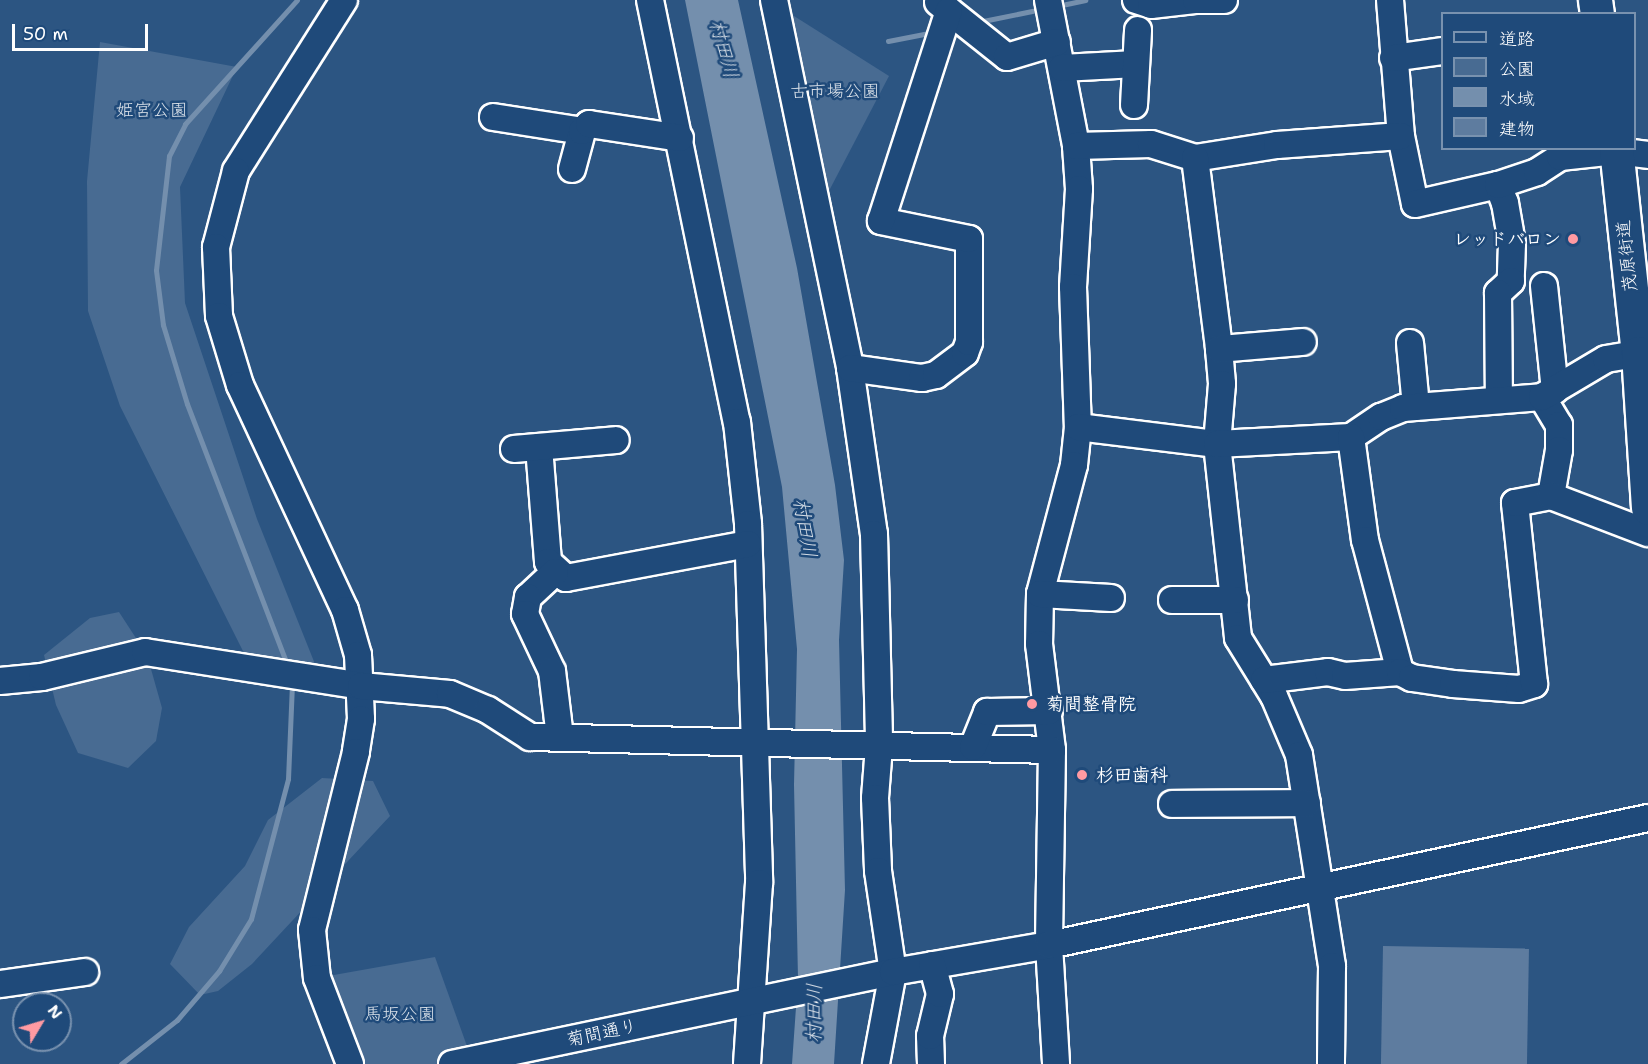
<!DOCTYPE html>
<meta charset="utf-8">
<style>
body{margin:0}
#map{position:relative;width:1648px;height:1064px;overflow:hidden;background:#2c5582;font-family:"Shantell Sans","Klee One",sans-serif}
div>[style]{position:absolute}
.green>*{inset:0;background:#486b92}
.water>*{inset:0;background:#748fad}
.stream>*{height:5px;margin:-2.5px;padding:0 2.5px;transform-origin:2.5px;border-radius:2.5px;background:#748fad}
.building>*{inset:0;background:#5e7c9f;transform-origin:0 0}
.roads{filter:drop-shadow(2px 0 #fff) drop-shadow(-2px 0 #fff) drop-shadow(0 2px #fff) drop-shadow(0 -2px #fff)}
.minor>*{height:26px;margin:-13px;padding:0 13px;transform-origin:13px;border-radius:13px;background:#1f4a7a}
.major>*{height:33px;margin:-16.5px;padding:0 16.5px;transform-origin:16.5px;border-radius:16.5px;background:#1f4a7a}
.dots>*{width:16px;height:16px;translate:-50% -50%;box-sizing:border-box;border:3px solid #1f4a7a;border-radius:50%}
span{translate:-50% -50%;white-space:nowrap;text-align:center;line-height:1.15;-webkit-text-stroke:5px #1f4a7a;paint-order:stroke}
.park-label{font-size:18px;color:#dae1e9}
.poi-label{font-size:18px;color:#fff;font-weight:700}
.right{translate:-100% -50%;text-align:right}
.left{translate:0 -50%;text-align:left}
.street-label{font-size:18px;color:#fff}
.water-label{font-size:20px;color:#d5dde6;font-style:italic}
.legend{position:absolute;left:1441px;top:12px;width:195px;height:138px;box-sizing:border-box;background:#1f4a7a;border:2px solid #7992af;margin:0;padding:8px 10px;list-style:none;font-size:18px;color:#fff}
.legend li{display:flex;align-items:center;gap:12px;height:30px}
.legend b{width:30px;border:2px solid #7992af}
.north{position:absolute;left:12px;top:992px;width:60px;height:60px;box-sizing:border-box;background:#1f4a7a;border:2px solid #7992af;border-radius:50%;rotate:52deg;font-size:16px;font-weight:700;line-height:24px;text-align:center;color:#fff}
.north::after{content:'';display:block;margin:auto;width:21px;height:27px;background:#ff9aa2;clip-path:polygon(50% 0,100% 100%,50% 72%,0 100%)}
.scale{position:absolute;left:12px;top:24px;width:136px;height:27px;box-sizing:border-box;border:3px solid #fff;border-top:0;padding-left:8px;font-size:18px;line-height:21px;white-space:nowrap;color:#fff;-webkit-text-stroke:4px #1f4a7a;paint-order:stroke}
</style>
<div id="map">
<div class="green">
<div style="clip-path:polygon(775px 4px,889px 76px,819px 210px)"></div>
<div style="clip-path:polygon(100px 42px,237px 67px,180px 187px,185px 303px,257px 519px,321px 679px,252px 669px,120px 406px,88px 311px,87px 181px)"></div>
<div style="clip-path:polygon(119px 612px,147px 655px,162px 708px,156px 741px,128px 768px,78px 753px,56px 705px,44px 655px,90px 618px)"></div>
<div style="clip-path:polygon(322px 778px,373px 781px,390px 816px,252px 964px,218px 991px,200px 995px,170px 964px,189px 927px,245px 866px,268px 820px)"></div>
<div style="clip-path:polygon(435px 957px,472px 1060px,452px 1064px,350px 1064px,317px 978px)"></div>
</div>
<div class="water">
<div style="clip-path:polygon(685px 0,738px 0,797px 268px,835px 485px,844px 560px,839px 640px,845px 890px,834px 1064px,792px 1064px,798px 979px,794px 785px,797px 649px,782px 487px)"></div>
</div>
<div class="stream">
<div style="left:1057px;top:6px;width:29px;rotate:-12deg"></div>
<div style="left:978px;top:22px;width:65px;rotate:-11.5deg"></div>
<div style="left:888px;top:41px;width:47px;rotate:-11.1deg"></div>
<div style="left:288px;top:667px;width:282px;rotate:-111deg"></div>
<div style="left:187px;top:404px;width:83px;rotate:-106.9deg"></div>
<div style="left:163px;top:325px;width:55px;rotate:-97.3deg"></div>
<div style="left:156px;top:270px;width:115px;rotate:-83.5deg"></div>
<div style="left:169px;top:156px;width:36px;rotate:-63deg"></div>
<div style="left:185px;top:124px;width:167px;rotate:-47.9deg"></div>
<div style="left:121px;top:1064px;width:71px;rotate:-38.2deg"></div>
<div style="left:177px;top:1020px;width:65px;rotate:-49.4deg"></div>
<div style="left:219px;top:971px;width:61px;rotate:-58.4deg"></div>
<div style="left:251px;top:919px;width:145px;rotate:-75.2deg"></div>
<div style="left:288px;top:779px;width:97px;rotate:-87.6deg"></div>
</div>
<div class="building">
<div style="left:1383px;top:946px;width:146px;height:118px;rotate:1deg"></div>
</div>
<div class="roads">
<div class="minor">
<div style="left:344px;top:0;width:202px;rotate:122.3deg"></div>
<div style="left:236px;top:171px;width:79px;rotate:104.7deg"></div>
<div style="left:216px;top:247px;width:69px;rotate:87.5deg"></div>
<div style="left:219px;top:316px;width:72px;rotate:73.1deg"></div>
<div style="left:240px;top:385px;width:248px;rotate:65deg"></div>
<div style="left:345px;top:610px;width:47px;rotate:73.9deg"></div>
<div style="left:358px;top:655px;width:64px;rotate:87.3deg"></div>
<div style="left:361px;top:719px;width:33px;rotate:99deg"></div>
<div style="left:356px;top:752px;width:183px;rotate:103.9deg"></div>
<div style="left:312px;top:930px;width:48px;rotate:84.1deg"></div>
<div style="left:317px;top:978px;width:92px;rotate:69deg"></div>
<div style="left:650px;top:0;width:431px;rotate:78.4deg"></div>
<div style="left:737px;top:422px;width:103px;rotate:83.8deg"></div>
<div style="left:748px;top:524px;width:359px;rotate:88.2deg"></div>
<div style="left:759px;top:883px;width:181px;rotate:93.8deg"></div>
<div style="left:774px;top:0;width:376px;rotate:78.3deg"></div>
<div style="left:850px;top:368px;width:168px;rotate:81.8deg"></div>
<div style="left:874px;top:534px;width:212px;rotate:88.6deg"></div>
<div style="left:879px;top:746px;width:52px;rotate:94.4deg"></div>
<div style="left:875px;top:798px;width:73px;rotate:87.6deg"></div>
<div style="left:878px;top:871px;width:102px;rotate:81.6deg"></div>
<div style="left:893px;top:972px;width:94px;rotate:100.5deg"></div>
<div style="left:1048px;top:0;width:149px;rotate:79.1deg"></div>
<div style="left:1076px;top:146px;width:43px;rotate:86deg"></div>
<div style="left:1079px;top:189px;width:98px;rotate:93.5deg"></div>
<div style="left:1073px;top:287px;width:140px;rotate:88deg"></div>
<div style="left:1078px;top:427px;width:38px;rotate:96deg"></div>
<div style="left:1074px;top:465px;width:133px;rotate:104.8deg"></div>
<div style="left:1040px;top:594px;width:50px;rotate:91.1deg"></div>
<div style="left:1039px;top:644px;width:107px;rotate:83deg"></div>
<div style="left:1052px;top:750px;width:195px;rotate:90.9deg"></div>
<div style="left:1049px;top:945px;width:119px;rotate:86.6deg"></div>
<div style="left:1136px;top:0;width:16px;rotate:18deg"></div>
<div style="left:1151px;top:5px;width:44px;rotate:-6.5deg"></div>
<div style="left:1196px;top:0;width:28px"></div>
<div style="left:1390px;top:0;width:136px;rotate:85.4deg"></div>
<div style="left:1401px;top:136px;width:69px;rotate:78.4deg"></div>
<div style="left:1415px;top:204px;width:85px;rotate:-12.9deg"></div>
<div style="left:1498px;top:185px;width:19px;rotate:69deg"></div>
<div style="left:1505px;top:203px;width:41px;rotate:80.1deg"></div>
<div style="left:1512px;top:243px;width:38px;rotate:92deg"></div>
<div style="left:1511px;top:281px;width:18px;rotate:137deg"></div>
<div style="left:1498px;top:293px;width:106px;rotate:89.5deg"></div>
<div style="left:938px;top:2px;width:88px;rotate:38.6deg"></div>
<div style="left:1007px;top:57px;width:52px;rotate:-16.7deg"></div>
<div style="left:1393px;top:58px;width:49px;rotate:-8.1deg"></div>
<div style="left:1062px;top:68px;width:74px;rotate:-3.1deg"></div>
<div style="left:1134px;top:105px;width:75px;rotate:-86.9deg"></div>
<div style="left:493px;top:117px;width:90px;rotate:8.9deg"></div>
<div style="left:1076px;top:146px;width:75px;rotate:-1.5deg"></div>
<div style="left:1151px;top:144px;width:46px;rotate:17.7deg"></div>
<div style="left:1195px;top:158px;width:83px;rotate:-9deg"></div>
<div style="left:1277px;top:145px;width:124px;rotate:-4.2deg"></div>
<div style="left:1195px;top:158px;width:193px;rotate:82.8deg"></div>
<div style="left:1219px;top:349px;width:35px;rotate:85deg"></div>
<div style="left:1222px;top:384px;width:60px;rotate:94.8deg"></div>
<div style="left:1217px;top:444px;width:195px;rotate:83.8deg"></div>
<div style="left:1238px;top:638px;width:68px;rotate:58.2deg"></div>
<div style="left:1274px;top:696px;width:64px;rotate:67deg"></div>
<div style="left:1299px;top:755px;width:214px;rotate:81.1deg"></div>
<div style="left:1332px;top:966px;width:98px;rotate:90.6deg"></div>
<div style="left:572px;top:169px;width:39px;rotate:-75deg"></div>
<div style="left:582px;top:131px;width:10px;rotate:-45deg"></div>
<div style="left:589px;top:124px;width:92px;rotate:8.7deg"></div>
<div style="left:1498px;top:185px;width:41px;rotate:-18.4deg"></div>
<div style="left:1537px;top:172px;width:27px;rotate:-33deg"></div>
<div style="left:1560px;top:157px;width:56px;rotate:-6.1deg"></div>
<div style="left:1616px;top:151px;width:32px;rotate:7deg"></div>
<div style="left:1544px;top:286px;width:105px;rotate:84deg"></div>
<div style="left:1410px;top:343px;width:64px;rotate:84.6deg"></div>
<div style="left:1219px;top:349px;width:84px;rotate:-4.8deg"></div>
<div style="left:850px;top:368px;width:73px;rotate:7.9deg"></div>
<div style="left:922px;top:378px;width:14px;rotate:-12deg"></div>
<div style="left:936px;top:375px;width:36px;rotate:-37deg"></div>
<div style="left:965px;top:353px;width:12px;rotate:-70deg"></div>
<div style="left:969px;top:342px;width:103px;rotate:-90deg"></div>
<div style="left:969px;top:239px;width:90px;rotate:-168.4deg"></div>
<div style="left:881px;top:221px;width:221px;rotate:-72.1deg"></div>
<div style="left:1542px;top:397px;width:33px;rotate:59deg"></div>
<div style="left:1559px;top:425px;width:25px;rotate:90deg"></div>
<div style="left:1559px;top:450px;width:47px;rotate:99.9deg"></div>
<div style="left:1078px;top:427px;width:140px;rotate:7deg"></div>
<div style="left:1217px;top:444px;width:134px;rotate:-3deg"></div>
<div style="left:1351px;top:437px;width:36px;rotate:-34deg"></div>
<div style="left:1381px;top:417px;width:24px;rotate:-22deg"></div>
<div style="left:1403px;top:408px;width:139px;rotate:-4.5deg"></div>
<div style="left:1542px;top:397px;width:74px;rotate:-30.7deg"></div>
<div style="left:1606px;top:359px;width:43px;rotate:-9.5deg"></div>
<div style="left:1351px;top:437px;width:104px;rotate:82.3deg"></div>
<div style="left:1365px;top:540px;width:137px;rotate:75.1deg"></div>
<div style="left:539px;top:447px;width:115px;rotate:85.5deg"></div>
<div style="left:548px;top:562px;width:24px;rotate:42deg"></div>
<div style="left:566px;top:578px;width:185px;rotate:-10.6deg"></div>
<div style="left:514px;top:449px;width:102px;rotate:-5deg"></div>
<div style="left:555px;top:572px;width:37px;rotate:137deg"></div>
<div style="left:528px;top:597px;width:17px;rotate:100deg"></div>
<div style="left:525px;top:614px;width:63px;rotate:64.7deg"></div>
<div style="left:552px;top:671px;width:66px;rotate:83.1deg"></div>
<div style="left:1040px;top:594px;width:71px;rotate:3.2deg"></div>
<div style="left:1172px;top:600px;width:63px"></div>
<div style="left:1264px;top:680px;width:64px;rotate:-7.1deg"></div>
<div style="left:1328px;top:672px;width:17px;rotate:13deg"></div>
<div style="left:1345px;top:676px;width:55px;rotate:-4.2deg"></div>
<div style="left:1400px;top:672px;width:13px;rotate:27deg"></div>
<div style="left:1412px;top:678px;width:41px;rotate:8.3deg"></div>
<div style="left:1453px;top:684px;width:66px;rotate:4.3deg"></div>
<div style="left:1519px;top:689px;width:16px;rotate:-18deg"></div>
<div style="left:1534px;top:684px;width:182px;rotate:-96deg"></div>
<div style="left:1515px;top:503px;width:37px;rotate:-11deg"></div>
<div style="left:1551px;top:496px;width:104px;rotate:20.9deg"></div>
<div style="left:0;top:681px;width:42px;rotate:-5.4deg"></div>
<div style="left:42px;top:677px;width:106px;rotate:-13.6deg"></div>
<div style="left:145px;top:652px;width:219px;rotate:8.9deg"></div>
<div style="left:361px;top:686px;width:89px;rotate:5.1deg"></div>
<div style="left:450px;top:694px;width:41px;rotate:22.8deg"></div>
<div style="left:488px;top:710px;width:50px;rotate:32.7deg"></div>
<div style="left:530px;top:737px;width:522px;rotate:1.43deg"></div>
<div style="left:973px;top:747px;width:38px;rotate:-68deg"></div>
<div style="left:987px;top:712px;width:62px;rotate:-0.9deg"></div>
<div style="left:1172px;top:804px;width:135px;rotate:-0.4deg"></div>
<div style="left:0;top:984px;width:86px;rotate:-8deg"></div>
<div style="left:452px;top:1064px;width:450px;rotate:-11.8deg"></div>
<div style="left:893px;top:972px;width:158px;rotate:-9.8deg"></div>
<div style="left:1049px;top:945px;width:612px;rotate:-11.97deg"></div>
<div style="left:931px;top:1064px;width:28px;rotate:-92deg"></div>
<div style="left:930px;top:1036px;width:43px;rotate:-76.6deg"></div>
<div style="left:940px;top:994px;width:30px;rotate:-105deg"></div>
</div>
<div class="major">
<div style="left:1595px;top:0;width:14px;rotate:82deg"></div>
<div style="left:1616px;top:148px;width:206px;rotate:83.9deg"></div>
<div style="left:1638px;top:353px;width:155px;rotate:86.3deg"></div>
</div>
</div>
<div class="dots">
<div style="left:1573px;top:239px;background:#ff9aa2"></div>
<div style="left:1032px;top:704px;background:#ff9aa2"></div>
<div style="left:1082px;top:775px;background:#ff9aa2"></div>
</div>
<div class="park-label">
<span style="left:835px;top:91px">古市場公園</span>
<span style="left:152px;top:110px">姫宮公園</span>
<span style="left:400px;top:1014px">馬坂公園</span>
</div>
<div class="poi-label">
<span class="right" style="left:1561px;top:239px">レッドバロン</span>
<span class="left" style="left:1046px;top:704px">菊間整骨院</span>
<span class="left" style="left:1096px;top:775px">杉田歯科</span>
</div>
<div class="street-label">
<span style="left:1627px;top:256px;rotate:-96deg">茂原街道</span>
<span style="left:602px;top:1033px;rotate:-12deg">菊間通り</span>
</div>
<div class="water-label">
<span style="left:724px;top:49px;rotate:75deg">村田川</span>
<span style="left:805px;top:528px;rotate:81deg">村田川</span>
<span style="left:814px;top:1013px;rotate:-89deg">村田川</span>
</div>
<ul class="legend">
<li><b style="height:8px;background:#1f4a7a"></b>道路</li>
<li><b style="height:16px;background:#486b92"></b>公園</li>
<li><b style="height:16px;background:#748fad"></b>水域</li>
<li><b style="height:16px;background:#5e7c9f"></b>建物</li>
</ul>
<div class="north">N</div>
<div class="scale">50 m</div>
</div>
